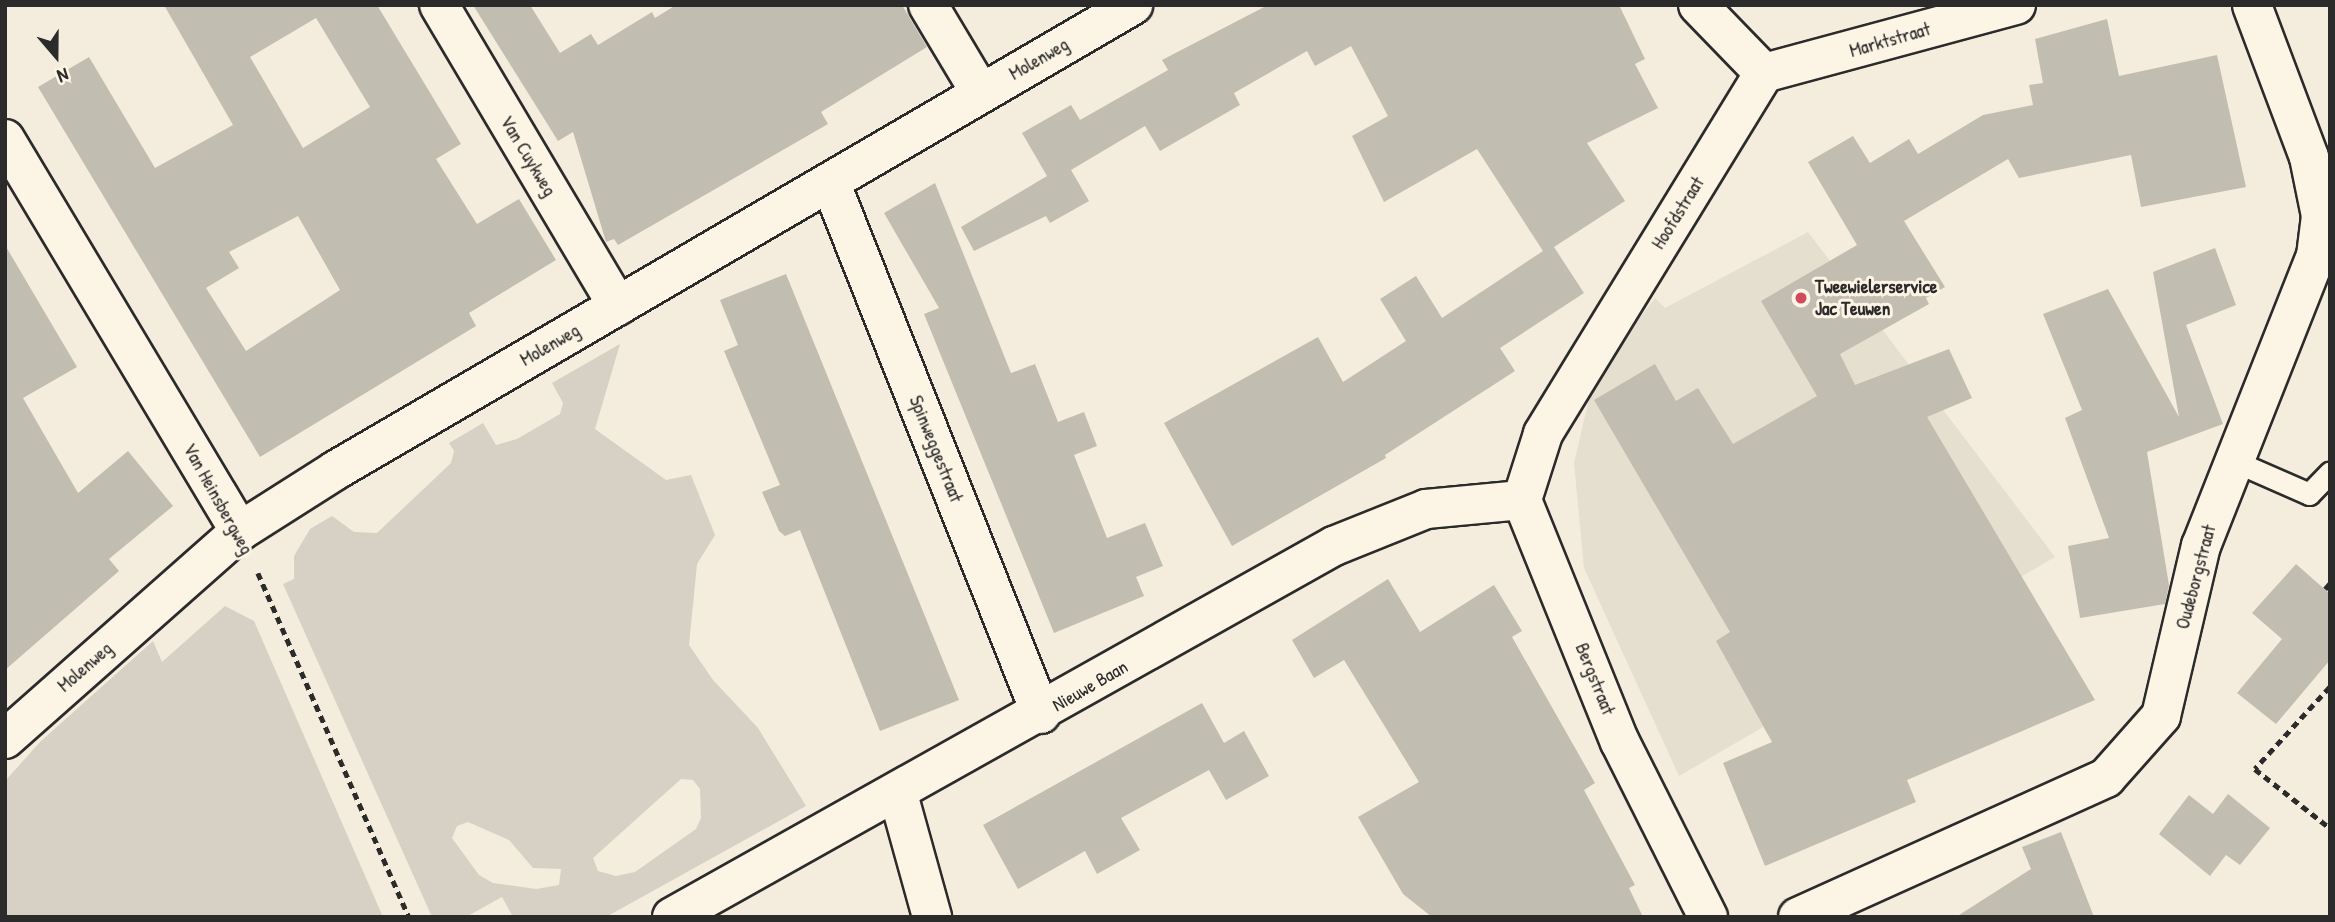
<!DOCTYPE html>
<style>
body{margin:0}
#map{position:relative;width:2335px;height:922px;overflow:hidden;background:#f4edde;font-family:"Patrick Hand",sans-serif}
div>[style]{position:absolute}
.built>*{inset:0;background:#e5dfd0}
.green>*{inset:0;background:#d6d1c4}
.building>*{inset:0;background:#c2bdb1}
.path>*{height:4.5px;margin-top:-2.25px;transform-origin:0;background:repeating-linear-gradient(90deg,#2b2b2b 0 7px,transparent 0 12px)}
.roads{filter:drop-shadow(2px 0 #2b2b2b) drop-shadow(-2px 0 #2b2b2b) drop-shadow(0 2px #2b2b2b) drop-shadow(0 -2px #2b2b2b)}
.service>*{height:21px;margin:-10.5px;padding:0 10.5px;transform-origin:10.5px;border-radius:10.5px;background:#fcf5e5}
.minor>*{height:38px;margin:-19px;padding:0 19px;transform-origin:19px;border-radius:19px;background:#fcf5e5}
.tertiary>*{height:38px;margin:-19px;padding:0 19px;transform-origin:19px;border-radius:19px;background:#fcf5e5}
.dots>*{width:19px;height:19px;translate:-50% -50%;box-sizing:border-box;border:4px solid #fcf5e5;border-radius:50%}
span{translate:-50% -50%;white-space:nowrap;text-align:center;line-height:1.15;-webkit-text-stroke:6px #fcf5e5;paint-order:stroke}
.street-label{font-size:19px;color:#2b2b2b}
.poi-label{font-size:19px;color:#2b2b2b;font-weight:700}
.left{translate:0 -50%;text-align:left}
.frame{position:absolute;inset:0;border:7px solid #2b2b2b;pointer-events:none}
.north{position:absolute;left:21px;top:21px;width:70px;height:70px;-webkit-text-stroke:5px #fcf5e5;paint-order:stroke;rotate:160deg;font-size:19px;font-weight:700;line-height:28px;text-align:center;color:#2b2b2b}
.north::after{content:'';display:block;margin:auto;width:24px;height:32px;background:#2b2b2b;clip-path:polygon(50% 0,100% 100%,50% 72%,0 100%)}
</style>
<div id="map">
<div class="built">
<div style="clip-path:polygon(1808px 232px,2055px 557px,1679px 776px,1584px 568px,1574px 463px,1594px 378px,1655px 298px,1665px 308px)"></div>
</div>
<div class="green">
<div style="clip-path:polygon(evenodd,620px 344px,595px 429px,666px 480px,691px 475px,715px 535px,697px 564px,689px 645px,713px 680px,758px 728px,806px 806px,606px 917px,513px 917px,502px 897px,466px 917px,432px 917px,283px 584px,294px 579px,294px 556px,310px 529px,332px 516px,354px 532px,377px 533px,451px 463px,454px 451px,449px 443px,483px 423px,496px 445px,517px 439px,560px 414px,563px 403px,552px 383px,620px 344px,681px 779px,693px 780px,700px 789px,701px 818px,696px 829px,635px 872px,616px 876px,598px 871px,593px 858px,681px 779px,620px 344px,468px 822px,509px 840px,533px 868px,561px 869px,559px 885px,536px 889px,493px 883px,479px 875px,452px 838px,457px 826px,468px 822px)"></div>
<div style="clip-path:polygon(225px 606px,254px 621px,383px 917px,5px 917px,5px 781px,41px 741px,153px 641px,162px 662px)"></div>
</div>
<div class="building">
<div style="clip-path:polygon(evenodd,164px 5px,377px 5px,461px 144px,436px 159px,477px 224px,519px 199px,556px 260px,469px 313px,476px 326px,260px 457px,38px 87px,89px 57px,155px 168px,233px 125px,164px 5px,316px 18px,370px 107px,303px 148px,250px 57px,316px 18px,164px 5px,298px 216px,340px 290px,246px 351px,206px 288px,239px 268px,229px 252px,298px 216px)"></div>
<div style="clip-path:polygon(473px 5px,530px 5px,560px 53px,591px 34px,598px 45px,652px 12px,655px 18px,676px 5px,902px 5px,927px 47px,821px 112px,828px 124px,618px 245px,614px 239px,606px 242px,573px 132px,558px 141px)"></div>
<div style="clip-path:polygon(1268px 5px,1619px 5px,1645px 59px,1635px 64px,1658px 108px,1587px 143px,1625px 201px,1554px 247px,1584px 293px,1500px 348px,1515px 371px,1385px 455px,1386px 458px,1232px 546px,1164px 423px,1318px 337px,1343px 382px,1406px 341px,1380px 299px,1416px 276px,1442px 318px,1543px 251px,1477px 149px,1384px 202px,1352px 136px,1388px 116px,1351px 46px,1315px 66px,1307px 51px,1234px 93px,1240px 105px,1160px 151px,1145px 126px,1071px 170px,1089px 201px,1050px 223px,1046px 216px,974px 251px,961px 227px,1047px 176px,1022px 133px,1071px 105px,1080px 120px,1168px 70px,1162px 60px)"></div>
<div style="clip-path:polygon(2107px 19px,2119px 76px,2217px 55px,2246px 187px,2141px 207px,2131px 155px,2019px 178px,2008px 159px,1904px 221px,1945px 287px,1926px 298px,1929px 304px,1840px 354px,1855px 385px,1949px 349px,1972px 398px,1927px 417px,2095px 700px,1907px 780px,1916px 802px,1765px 866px,1723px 763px,1772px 742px,1716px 641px,1730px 632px,1594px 400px,1655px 364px,1676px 401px,1698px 388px,1733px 444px,1817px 396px,1761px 301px,1857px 245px,1808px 162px,1853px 136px,1870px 163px,1909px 139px,1918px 154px,1983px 115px,2033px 105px,2029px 85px,2043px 83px,2035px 39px)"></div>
<div style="clip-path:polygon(935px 183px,1011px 373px,1035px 364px,1058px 422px,1084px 412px,1097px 446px,1074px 455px,1107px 538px,1145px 523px,1163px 566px,1136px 577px,1144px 596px,1054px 633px,924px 314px,939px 308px,884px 213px)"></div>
<div style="clip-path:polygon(5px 245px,77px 367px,23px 398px,78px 493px,128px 451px,173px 506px,109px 559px,119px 571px,5px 670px)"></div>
<div style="clip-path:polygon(2215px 248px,2236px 305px,2186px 325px,2223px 424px,2147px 452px,2169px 585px,2165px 604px,2080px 618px,2068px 546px,2109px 538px,2065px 418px,2082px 410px,2043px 314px,2108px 289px,2179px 417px,2153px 272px)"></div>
<div style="clip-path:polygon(786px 274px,959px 700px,880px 731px,800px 530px,785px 536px,779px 531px,762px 492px,780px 485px,724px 351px,738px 345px,720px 300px)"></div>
<div style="clip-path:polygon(2296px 564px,2330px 594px,2330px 660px,2276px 724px,2237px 693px,2282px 639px,2252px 613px)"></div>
<div style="clip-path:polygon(1388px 579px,1420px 632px,1494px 585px,1522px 631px,1512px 637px,1595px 783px,1584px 790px,1635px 885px,1629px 888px,1643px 917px,1432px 917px,1403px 894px,1358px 817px,1419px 782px,1344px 660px,1314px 678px,1292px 640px)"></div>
<div style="clip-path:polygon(1202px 703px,1224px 743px,1244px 731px,1269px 776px,1226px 800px,1209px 770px,1121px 818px,1140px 850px,1097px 874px,1085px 851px,1018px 889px,983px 825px)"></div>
<div style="clip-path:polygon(2228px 794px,2270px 828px,2240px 865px,2226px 855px,2210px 876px,2159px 834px,2189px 795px,2213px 814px)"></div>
<div style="clip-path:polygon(2061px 832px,2094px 917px,1956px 917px,2031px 869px,2022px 847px)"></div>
</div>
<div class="path">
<div style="left:258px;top:573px;width:376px;rotate:66.3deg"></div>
<div style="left:2325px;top:589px;width:8px;rotate:-50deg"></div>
<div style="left:2330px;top:687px;width:111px;rotate:132.4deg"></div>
<div style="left:2255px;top:769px;width:95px;rotate:38.2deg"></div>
</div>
<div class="roads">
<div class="service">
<div style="left:2234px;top:461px;width:82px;rotate:23.7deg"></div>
<div style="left:2309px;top:494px;width:30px;rotate:-46deg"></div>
</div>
<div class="minor">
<div style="left:439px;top:5px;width:350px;rotate:59.3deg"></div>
<div style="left:928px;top:5px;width:101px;rotate:59.1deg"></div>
<div style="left:1764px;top:73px;width:261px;rotate:-15.1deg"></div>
<div style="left:5px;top:139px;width:457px;rotate:59.1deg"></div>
<div style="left:831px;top:184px;width:570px;rotate:68.39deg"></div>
<div style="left:5px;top:739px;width:314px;rotate:-41.5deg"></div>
<div style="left:240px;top:531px;width:114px;rotate:-32.4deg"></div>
<div style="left:336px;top:470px;width:923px;rotate:-30.26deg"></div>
<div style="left:898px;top:794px;width:128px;rotate:74.5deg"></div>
<div style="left:672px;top:917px;width:759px;rotate:-29.27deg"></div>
<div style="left:1334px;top:546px;width:99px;rotate:-21.9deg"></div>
<div style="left:1426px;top:509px;width:96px;rotate:-5.4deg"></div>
<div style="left:1798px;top:917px;width:338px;rotate:-24.3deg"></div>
<div style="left:2106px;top:778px;width:83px;rotate:-48.4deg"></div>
<div style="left:2161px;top:716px;width:175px;rotate:-76.8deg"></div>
<div style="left:2201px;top:546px;width:312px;rotate:-68.4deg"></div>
<div style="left:2316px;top:256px;width:40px;rotate:-82.9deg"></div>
<div style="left:2321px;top:216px;width:60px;rotate:-101.5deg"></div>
<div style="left:2309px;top:157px;width:162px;rotate:-110.6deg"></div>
</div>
<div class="tertiary">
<div style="left:1698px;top:5px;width:95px;rotate:45.9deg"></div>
<div style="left:1764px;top:73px;width:423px;rotate:121.5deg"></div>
<div style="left:1543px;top:434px;width:69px;rotate:107.7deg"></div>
<div style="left:1522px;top:500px;width:261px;rotate:68deg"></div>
<div style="left:1620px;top:742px;width:196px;rotate:63.3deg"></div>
</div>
</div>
<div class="dots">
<div style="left:1801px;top:298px;background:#d1495b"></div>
</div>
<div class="street-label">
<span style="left:1890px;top:40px;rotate:-16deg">Marktstraat</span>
<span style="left:1039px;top:59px;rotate:-30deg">Molenweg</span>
<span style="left:528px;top:156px;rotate:59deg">Van Cuykweg</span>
<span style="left:1678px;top:213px;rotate:-58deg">Hoofdstraat</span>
<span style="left:550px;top:345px;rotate:-30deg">Molenweg</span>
<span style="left:936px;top:449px;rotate:68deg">Spinweggestraat</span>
<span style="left:218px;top:499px;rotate:61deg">Van Heinsbergweg</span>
<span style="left:2196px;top:577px;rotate:-75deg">Oudeborgstraat</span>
<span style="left:85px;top:667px;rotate:-41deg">Molenweg</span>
<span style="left:1595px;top:679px;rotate:68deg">Bergstraat</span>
<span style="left:1090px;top:686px;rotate:-30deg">Nieuwe Baan</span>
</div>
<div class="poi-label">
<span class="left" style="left:1815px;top:298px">Tweewielerservice<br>Jac Teuwen</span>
</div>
<div class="frame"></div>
<div class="north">N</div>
</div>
